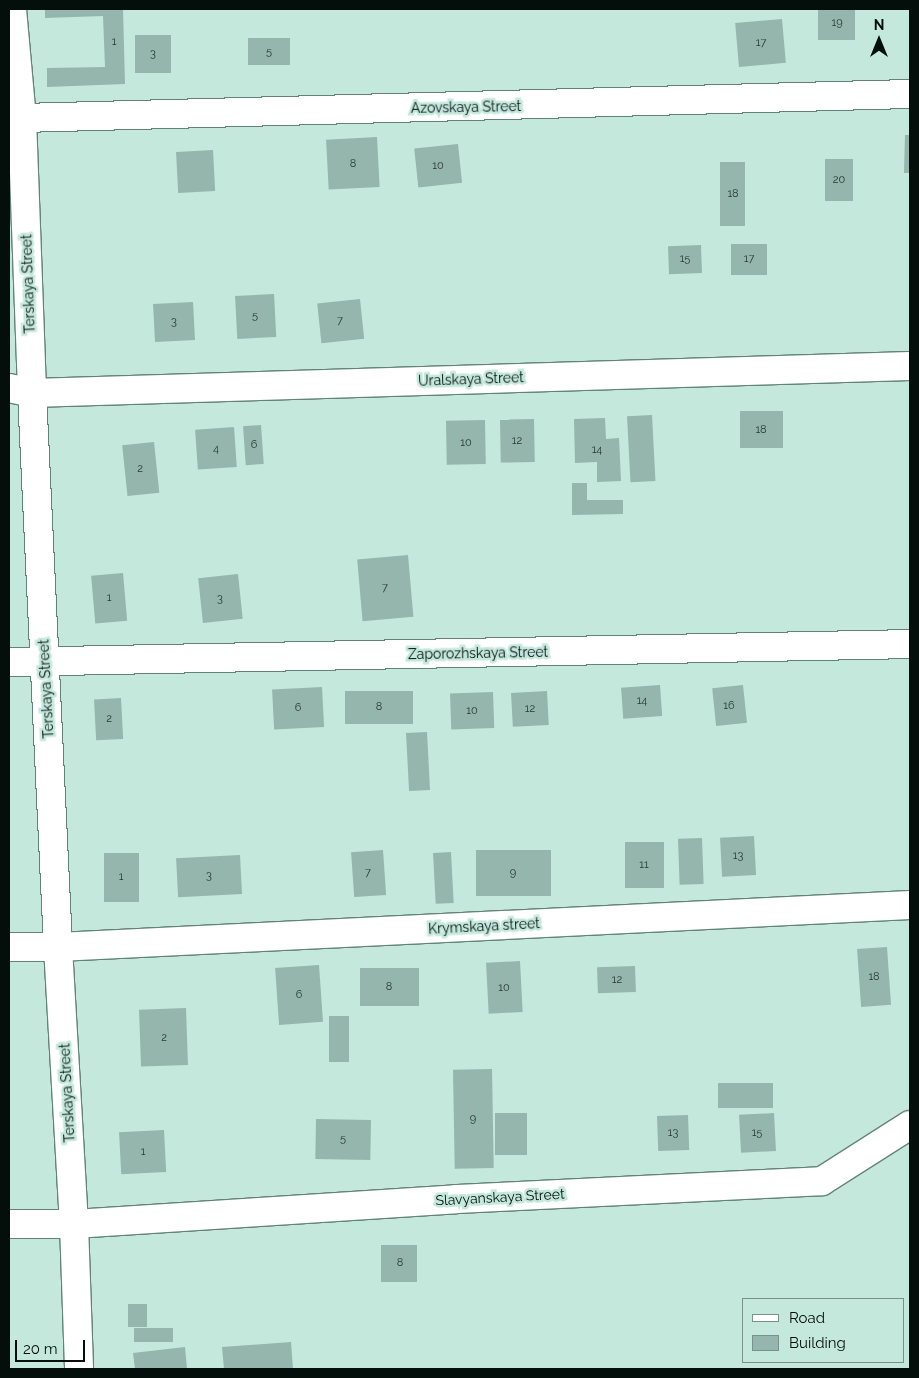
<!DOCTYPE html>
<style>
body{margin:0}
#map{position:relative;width:919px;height:1378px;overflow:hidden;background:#c5e8dd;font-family:Raleway,sans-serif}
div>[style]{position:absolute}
.building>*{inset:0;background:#94b6ac;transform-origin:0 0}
.roads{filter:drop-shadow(1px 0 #63837a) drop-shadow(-1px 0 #63837a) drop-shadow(0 1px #63837a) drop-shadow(0 -1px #63837a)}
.minor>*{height:28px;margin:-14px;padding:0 14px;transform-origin:14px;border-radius:14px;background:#fff}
span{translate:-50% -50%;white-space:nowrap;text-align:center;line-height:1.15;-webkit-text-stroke:5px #c5e8dd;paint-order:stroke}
.number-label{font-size:11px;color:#283934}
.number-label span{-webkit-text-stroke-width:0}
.street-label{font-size:14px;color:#040f0c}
.frame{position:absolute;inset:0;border:10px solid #040f0c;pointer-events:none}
.legend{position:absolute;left:742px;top:1298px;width:162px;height:65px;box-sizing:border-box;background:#c5e8dd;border:1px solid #789189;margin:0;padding:6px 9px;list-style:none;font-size:15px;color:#040f0c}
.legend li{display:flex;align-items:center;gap:10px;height:25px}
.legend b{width:25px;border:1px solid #789189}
.north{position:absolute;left:854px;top:15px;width:50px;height:50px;-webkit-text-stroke:4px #c5e8dd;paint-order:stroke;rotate:0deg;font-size:14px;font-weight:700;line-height:20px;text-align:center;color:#040f0c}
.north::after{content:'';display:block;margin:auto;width:18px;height:22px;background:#040f0c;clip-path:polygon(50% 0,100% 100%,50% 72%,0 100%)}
.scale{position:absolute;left:15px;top:1340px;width:70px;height:22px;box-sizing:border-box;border:2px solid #040f0c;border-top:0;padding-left:6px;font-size:15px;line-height:18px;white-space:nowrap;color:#040f0c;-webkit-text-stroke:4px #c5e8dd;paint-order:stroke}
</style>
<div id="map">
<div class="building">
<div style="clip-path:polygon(45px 9px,123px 9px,125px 84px,47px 87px,47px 68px,105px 67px,103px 16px,45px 18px)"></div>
<div style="left:818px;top:9px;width:37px;height:31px"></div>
<div style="left:782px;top:19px;width:44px;height:47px;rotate:85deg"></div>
<div style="left:135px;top:35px;width:36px;height:38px"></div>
<div style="left:248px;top:38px;width:42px;height:27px"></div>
<div style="clip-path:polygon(905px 135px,910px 135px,910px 173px,904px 173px)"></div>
<div style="left:377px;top:137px;width:50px;height:51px;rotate:87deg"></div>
<div style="left:458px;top:144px;width:39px;height:44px;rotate:84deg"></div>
<div style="left:213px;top:150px;width:41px;height:37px;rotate:87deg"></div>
<div style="left:825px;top:159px;width:28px;height:42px"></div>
<div style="left:720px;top:162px;width:25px;height:64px"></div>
<div style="left:731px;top:244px;width:36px;height:31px"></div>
<div style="left:701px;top:245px;width:28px;height:33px;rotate:88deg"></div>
<div style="left:274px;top:294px;width:43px;height:39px;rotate:87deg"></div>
<div style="left:360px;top:299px;width:40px;height:43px;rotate:84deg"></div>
<div style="left:193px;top:302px;width:38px;height:40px;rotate:87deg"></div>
<div style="left:740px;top:411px;width:43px;height:37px"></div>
<div style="left:652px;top:415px;width:66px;height:25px;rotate:87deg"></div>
<div style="clip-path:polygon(605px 418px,606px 439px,619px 438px,621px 481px,597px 482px,597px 462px,575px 463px,574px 419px)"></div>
<div style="left:534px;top:419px;width:43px;height:34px;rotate:89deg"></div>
<div style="left:485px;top:420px;width:44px;height:39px;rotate:89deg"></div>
<div style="left:261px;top:425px;width:39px;height:18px;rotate:86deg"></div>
<div style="left:234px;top:427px;width:40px;height:39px;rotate:86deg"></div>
<div style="left:154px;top:442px;width:51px;height:32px;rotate:84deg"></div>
<div style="clip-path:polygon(572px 483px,587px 483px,587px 500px,623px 500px,623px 514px,572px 515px)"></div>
<div style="left:408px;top:555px;width:62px;height:51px;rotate:85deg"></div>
<div style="left:123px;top:573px;width:48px;height:32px;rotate:85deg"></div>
<div style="left:238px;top:574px;width:45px;height:40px;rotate:84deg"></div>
<div style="left:660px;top:685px;width:31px;height:39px;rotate:86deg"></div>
<div style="left:743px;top:685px;width:38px;height:31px;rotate:84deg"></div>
<div style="left:322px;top:687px;width:40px;height:50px;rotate:87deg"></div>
<div style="left:345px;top:691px;width:68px;height:33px"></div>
<div style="left:547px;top:691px;width:34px;height:36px;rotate:87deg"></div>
<div style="left:493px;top:692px;width:36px;height:43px;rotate:88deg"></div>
<div style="left:121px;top:698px;width:41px;height:27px;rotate:87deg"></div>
<div style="left:427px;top:732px;width:58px;height:21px;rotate:87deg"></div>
<div style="left:754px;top:836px;width:39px;height:34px;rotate:87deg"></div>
<div style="left:702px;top:838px;width:46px;height:24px;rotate:88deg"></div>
<div style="left:625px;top:842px;width:39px;height:46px"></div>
<div style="left:383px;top:850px;width:45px;height:32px;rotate:86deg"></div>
<div style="left:551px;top:850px;width:46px;height:75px;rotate:90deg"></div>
<div style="left:451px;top:852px;width:51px;height:18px;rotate:87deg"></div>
<div style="left:104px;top:853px;width:35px;height:49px"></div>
<div style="left:240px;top:855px;width:39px;height:64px;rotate:87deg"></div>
<div style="left:887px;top:947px;width:58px;height:30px;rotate:86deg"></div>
<div style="left:520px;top:961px;width:51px;height:34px;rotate:87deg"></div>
<div style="left:319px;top:965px;width:57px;height:44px;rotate:86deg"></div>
<div style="left:635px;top:966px;width:26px;height:38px;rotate:88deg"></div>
<div style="left:360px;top:968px;width:59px;height:38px"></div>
<div style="left:186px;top:1008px;width:57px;height:47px;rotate:88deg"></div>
<div style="left:329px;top:1016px;width:20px;height:46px"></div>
<div style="left:492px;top:1069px;width:99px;height:39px;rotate:89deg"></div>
<div style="left:718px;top:1083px;width:55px;height:25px"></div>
<div style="left:495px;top:1113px;width:32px;height:42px"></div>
<div style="left:774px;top:1113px;width:38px;height:35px;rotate:87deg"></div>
<div style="left:688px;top:1115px;width:35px;height:31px;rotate:88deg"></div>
<div style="left:316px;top:1119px;width:55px;height:40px;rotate:1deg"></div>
<div style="left:164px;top:1130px;width:42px;height:45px;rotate:87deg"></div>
<div style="left:381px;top:1245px;width:36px;height:37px"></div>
<div style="left:128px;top:1304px;width:19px;height:23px"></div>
<div style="left:173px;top:1328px;width:14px;height:39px;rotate:90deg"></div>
<div style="clip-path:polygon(291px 1342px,293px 1369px,224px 1369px,222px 1347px)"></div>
<div style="clip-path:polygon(185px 1347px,187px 1369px,135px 1369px,133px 1353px)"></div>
</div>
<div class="roads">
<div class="minor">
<div style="left:12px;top:9px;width:109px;rotate:84.8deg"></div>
<div style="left:22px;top:118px;width:275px;rotate:87.9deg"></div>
<div style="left:32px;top:393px;width:555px;rotate:87.31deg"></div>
<div style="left:58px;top:947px;width:277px;rotate:86.7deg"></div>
<div style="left:74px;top:1224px;width:145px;rotate:88deg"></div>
<div style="left:22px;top:118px;width:888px;rotate:-1.55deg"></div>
<div style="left:9px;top:388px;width:24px;rotate:12deg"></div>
<div style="left:32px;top:393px;width:878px;rotate:-1.76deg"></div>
<div style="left:9px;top:662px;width:901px;rotate:-1.14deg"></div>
<div style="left:9px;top:947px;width:49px"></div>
<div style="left:58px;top:947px;width:853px;rotate:-2.82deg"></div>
<div style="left:9px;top:1224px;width:65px"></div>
<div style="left:74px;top:1224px;width:383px;rotate:-3.7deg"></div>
<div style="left:456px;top:1199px;width:366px;rotate:-2.8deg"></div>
<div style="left:822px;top:1181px;width:104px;rotate:-32.5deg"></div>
</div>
</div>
<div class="number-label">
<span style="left:837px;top:23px">19</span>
<span style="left:114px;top:42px">1</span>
<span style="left:761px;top:43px">17</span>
<span style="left:269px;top:52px">5</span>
<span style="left:153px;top:54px">3</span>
<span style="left:353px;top:164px">8</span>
<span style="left:438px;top:166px">10</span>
<span style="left:839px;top:180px">20</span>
<span style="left:733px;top:194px">18</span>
<span style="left:685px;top:259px">15</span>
<span style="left:749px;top:259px">17</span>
<span style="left:255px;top:316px">5</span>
<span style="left:340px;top:321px">7</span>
<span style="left:174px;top:322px">3</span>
<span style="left:761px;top:430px">18</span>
<span style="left:517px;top:441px">12</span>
<span style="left:466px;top:443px">10</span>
<span style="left:254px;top:445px">6</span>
<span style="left:216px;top:449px">4</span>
<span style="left:597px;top:450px">14</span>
<span style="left:140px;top:469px">2</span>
<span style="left:385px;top:588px">7</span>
<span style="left:109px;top:598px">1</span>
<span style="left:220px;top:599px">3</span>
<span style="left:642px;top:701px">14</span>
<span style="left:729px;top:706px">16</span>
<span style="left:379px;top:707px">8</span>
<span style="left:298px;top:708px">6</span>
<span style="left:530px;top:709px">12</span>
<span style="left:472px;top:711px">10</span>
<span style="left:109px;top:719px">2</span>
<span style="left:738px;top:856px">13</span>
<span style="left:644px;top:865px">11</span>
<span style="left:368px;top:873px">7</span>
<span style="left:513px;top:873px">9</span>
<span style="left:209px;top:876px">3</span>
<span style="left:121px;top:877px">1</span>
<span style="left:874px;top:977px">18</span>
<span style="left:617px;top:980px">12</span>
<span style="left:389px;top:987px">8</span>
<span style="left:504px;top:988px">10</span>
<span style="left:299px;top:995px">6</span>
<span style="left:164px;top:1038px">2</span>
<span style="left:473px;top:1119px">9</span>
<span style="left:673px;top:1133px">13</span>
<span style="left:757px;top:1133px">15</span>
<span style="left:343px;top:1139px">5</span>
<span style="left:143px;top:1152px">1</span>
<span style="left:400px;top:1263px">8</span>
</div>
<div class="street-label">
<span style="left:466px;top:107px;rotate:-1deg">Azovskaya Street</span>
<span style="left:28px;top:284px;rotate:-92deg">Terskaya Street</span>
<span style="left:471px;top:379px;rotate:-2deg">Uralskaya Street</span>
<span style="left:478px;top:653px;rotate:-1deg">Zaporozhskaya Street</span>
<span style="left:46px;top:689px;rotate:-93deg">Terskaya Street</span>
<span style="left:484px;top:926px;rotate:-3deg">Krymskaya street</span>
<span style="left:67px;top:1093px;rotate:-93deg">Terskaya Street</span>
<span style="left:500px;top:1197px;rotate:-3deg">Slavyanskaya Street</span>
</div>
<div class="frame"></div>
<ul class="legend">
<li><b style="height:6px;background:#fff"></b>Road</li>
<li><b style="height:14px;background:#94b6ac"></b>Building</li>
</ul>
<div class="north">N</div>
<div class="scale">20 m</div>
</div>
